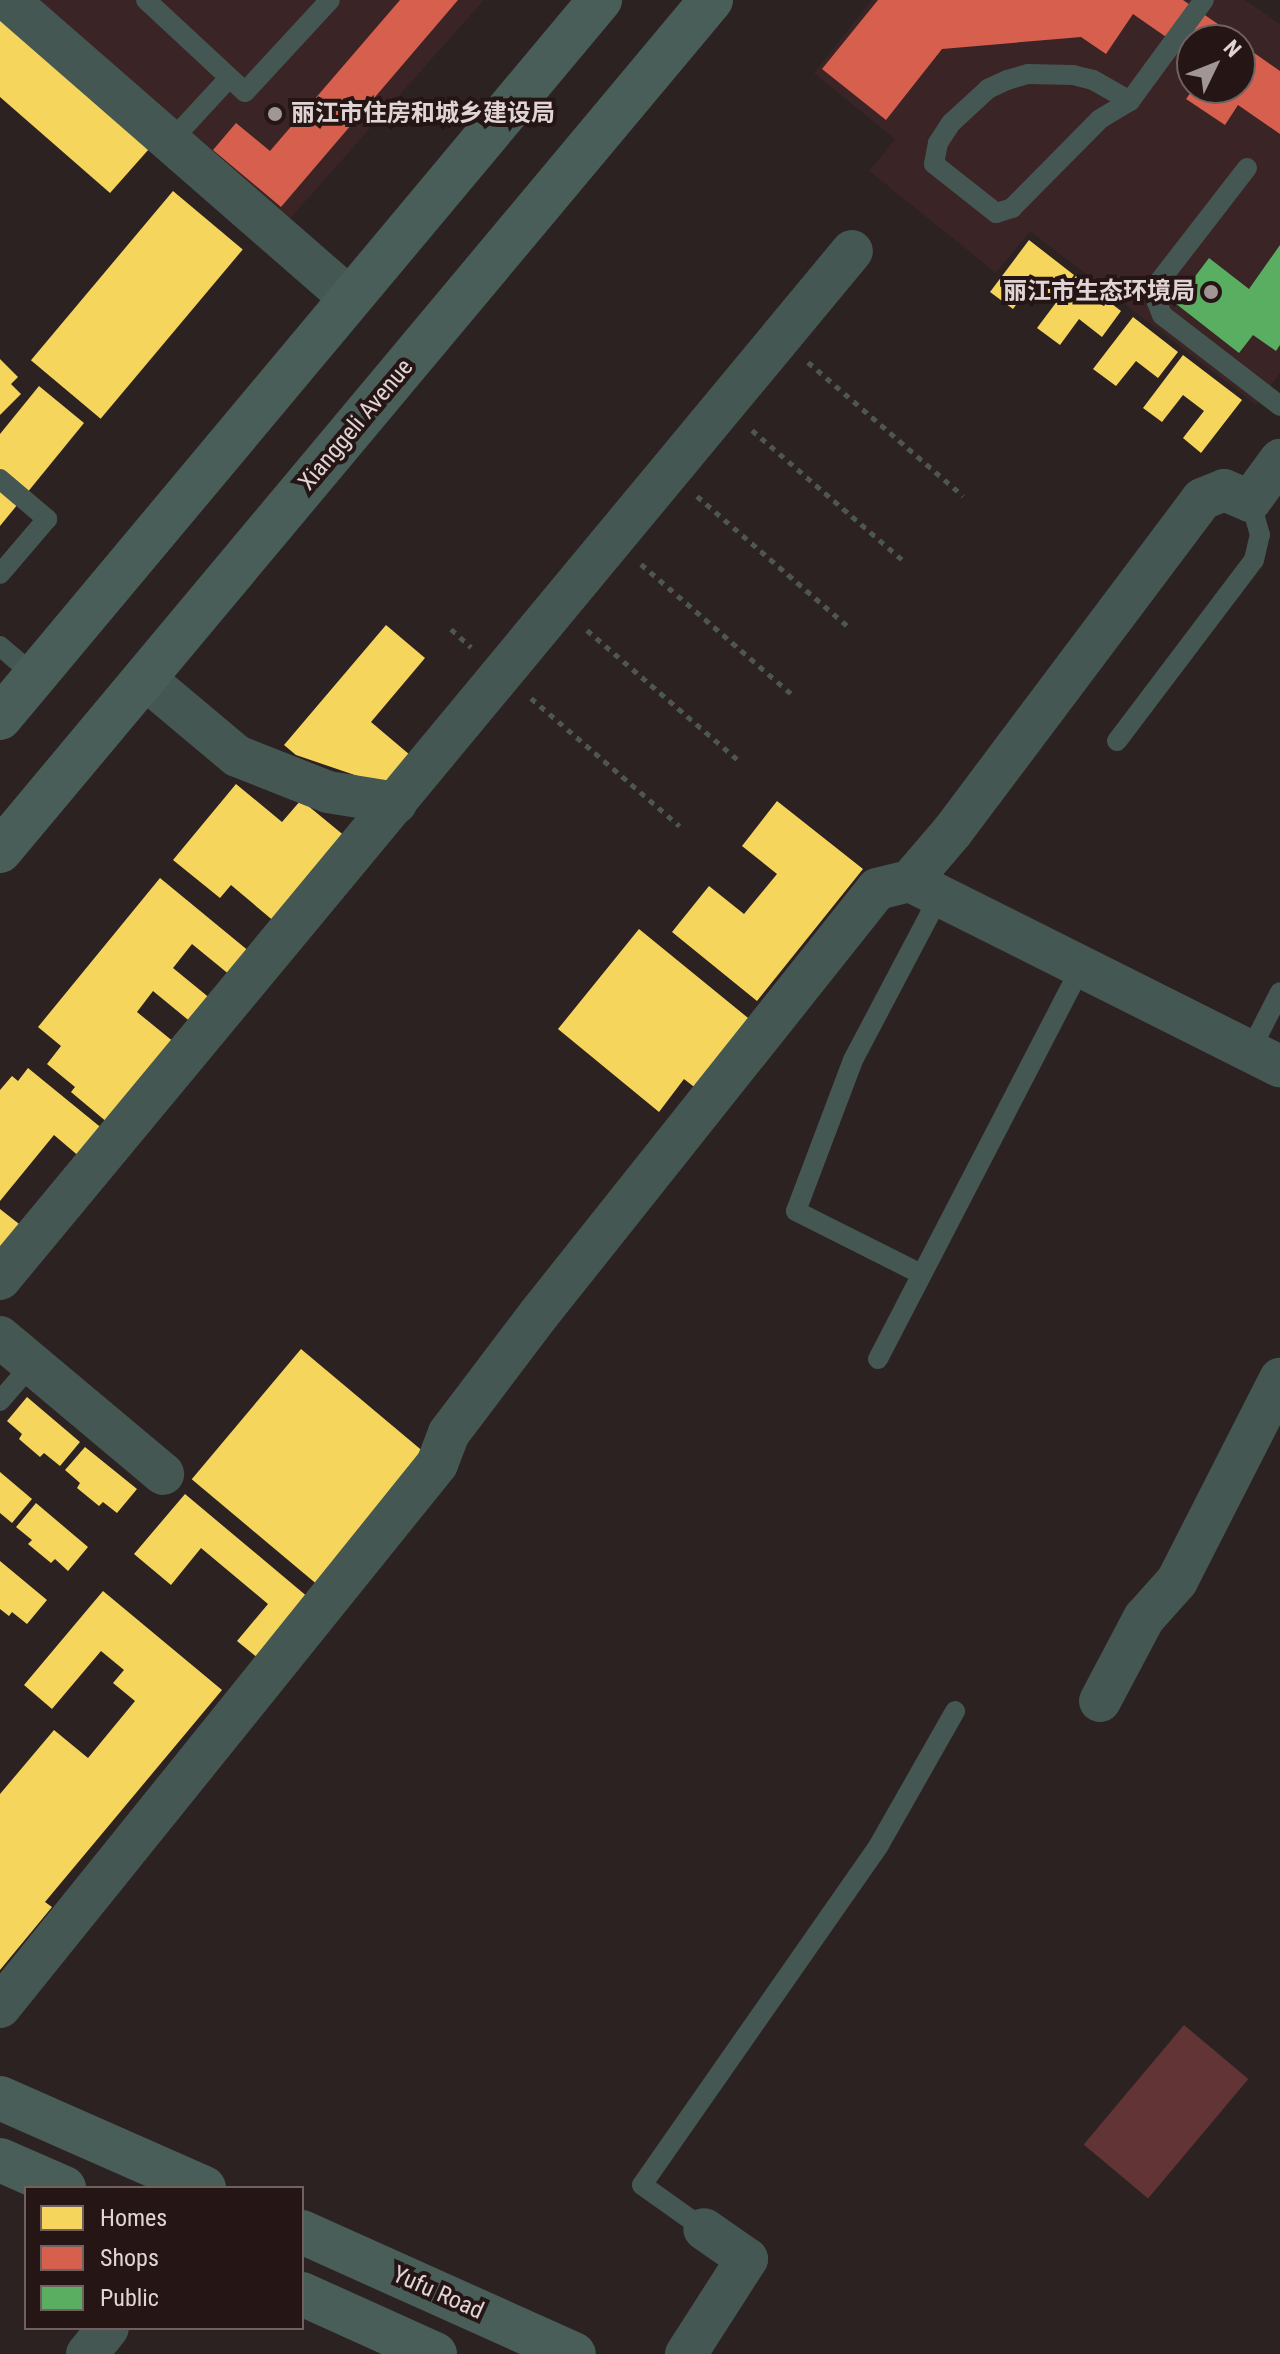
<!DOCTYPE html>
<meta charset="utf-8">
<style>
body{margin:0}
#map{position:relative;width:1280px;height:2354px;overflow:hidden;background:#2c2222;font-family:"Roboto Condensed","Noto Sans SC",sans-serif}
div>[style]{position:absolute}
.built>*{inset:0;background:#3a2425}
.green>*{inset:0;background:#623436;transform-origin:0 0}
.homes>*{inset:0;background:#f6d55c;transform-origin:0 0}
.shops>*{inset:0;background:#d6604d}
.public>*{inset:0;background:#5aae61}
.path>*{height:5px;margin-top:-2.5px;transform-origin:0;background:repeating-linear-gradient(90deg,#4d5653 0 6px,transparent 0 12px)}
.lane>*{height:20px;margin:-10px;padding:0 10px;transform-origin:10px;border-radius:10px;background:#455753}
.street>*{height:42px;margin:-21px;padding:0 21px;transform-origin:21px;border-radius:21px;background:#455753}
.secondary>*{height:44px;margin:-22px;padding:0 22px;transform-origin:22px;border-radius:22px;background:#4a5e59}
.dots>*{width:22px;height:22px;translate:-50% -50%;box-sizing:border-box;border:4px solid #251515;border-radius:50%}
span{translate:-50% -50%;white-space:nowrap;text-align:center;line-height:1.15;-webkit-text-stroke:8px #251515;paint-order:stroke}
.poi-label{font-size:24px;color:#e0d4d4;font-weight:700}
.left{translate:0 -50%;text-align:left}
.right{translate:-100% -50%;text-align:right}
.street-label{font-size:24px;color:#e0d4d4}
.legend{position:absolute;left:24px;top:2186px;width:280px;height:144px;box-sizing:border-box;background:#251515;border:2px solid #706161;margin:0;padding:10px 14px;list-style:none;font-size:24px;color:#e0d4d4}
.legend li{display:flex;align-items:center;gap:16px;height:40px}
.legend b{width:40px;border:2px solid #706161}
.north{position:absolute;left:1176px;top:24px;width:80px;height:80px;box-sizing:border-box;background:#251515;border:2px solid #706161;border-radius:50%;rotate:47deg;font-size:22px;font-weight:700;line-height:32px;text-align:center;color:#e0d4d4}
.north::after{content:'';display:block;margin:auto;width:28px;height:36px;background:#a19696;clip-path:polygon(50% 0,100% 100%,50% 72%,0 100%)}
</style>
<div id="map">
<div class="built">
<div style="clip-path:polygon(38px 0,484px 0,287px 222px)"></div>
<div style="clip-path:polygon(evenodd,872px 0,1245px 0,1280px 24px,1280px 373px,1256px 405px,1030px 231px,996px 273px,869px 171px,895px 139px,814px 73px,872px 0,1192px 40px,1240px 40px,1240px 88px,1192px 88px,1192px 40px)"></div>
</div>
<div class="green">
<div style="left:1184px;top:2025px;width:84px;height:156px;rotate:40deg"></div>
</div>
<div class="homes">
<div style="clip-path:polygon(0 19px,149px 149px,110px 193px,0 97px)"></div>
<div style="left:173px;top:191px;width:91px;height:221px;rotate:40deg"></div>
<div style="clip-path:polygon(1029px 240px,1074px 275px,1055px 301px,1032px 283px,1013px 309px,990px 292px)"></div>
<div style="clip-path:polygon(1076px 276px,1121px 311px,1102px 337px,1079px 319px,1060px 345px,1037px 328px)"></div>
<div style="clip-path:polygon(1133px 317px,1178px 352px,1158px 378px,1136px 361px,1116px 386px,1093px 369px)"></div>
<div style="clip-path:polygon(1183px 355px,1242px 400px,1201px 453px,1183px 438px,1204px 411px,1183px 395px,1162px 422px,1143px 408px)"></div>
<div style="clip-path:polygon(0 359px,18px 377px,11px 384px,21px 394px,0 415px)"></div>
<div style="clip-path:polygon(39px 386px,84px 423px,0 526px,0 434px)"></div>
<div style="clip-path:polygon(386px 625px,425px 658px,371px 722px,410px 755px,384px 785px,296px 755px,284px 745px)"></div>
<div style="clip-path:polygon(236px 784px,282px 822px,301px 800px,352px 842px,282px 928px,231px 885px,220px 898px,173px 860px)"></div>
<div style="clip-path:polygon(777px 801px,863px 869px,757px 1001px,672px 932px,709px 886px,744px 914px,777px 874px,742px 846px)"></div>
<div style="clip-path:polygon(160px 878px,256px 957px,236px 980px,192px 944px,173px 968px,217px 1004px,198px 1028px,153px 991px,137px 1012px,180px 1047px,114px 1128px,71px 1092px,75px 1087px,47px 1064px,61px 1046px,38px 1027px)"></div>
<div style="clip-path:polygon(639px 929px,753px 1022px,698px 1090px,684px 1079px,659px 1112px,558px 1029px)"></div>
<div style="clip-path:polygon(28px 1068px,104px 1130px,81px 1158px,54px 1135px,0 1201px,0 1090px,12px 1076px,18px 1081px)"></div>
<div style="clip-path:polygon(0 1209px,28px 1231px,0 1266px)"></div>
<div style="left:301px;top:1349px;width:163px;height:170px;rotate:40deg"></div>
<div style="clip-path:polygon(27px 1397px,80px 1442px,60px 1466px,44px 1453px,40px 1457px,19px 1439px,22px 1434px,7px 1421px)"></div>
<div style="clip-path:polygon(85px 1447px,137px 1489px,117px 1513px,103px 1502px,99px 1506px,77px 1488px,80px 1483px,65px 1470px)"></div>
<div style="clip-path:polygon(0 1472px,32px 1499px,12px 1523px,0 1513px)"></div>
<div style="clip-path:polygon(185px 1494px,309px 1598px,258px 1658px,237px 1641px,268px 1604px,201px 1548px,171px 1585px,134px 1554px)"></div>
<div style="clip-path:polygon(36px 1503px,88px 1547px,68px 1571px,55px 1559px,51px 1563px,28px 1544px,32px 1540px,16px 1527px)"></div>
<div style="clip-path:polygon(0 1561px,47px 1600px,27px 1624px,12px 1612px,9px 1616px,0 1609px)"></div>
<div style="clip-path:polygon(103px 1591px,222px 1690px,45px 1902px,52px 1907px,0 1970px,0 1794px,54px 1730px,88px 1758px,135px 1701px,113px 1683px,124px 1670px,101px 1651px,52px 1709px,24px 1685px)"></div>
</div>
<div class="shops">
<div style="clip-path:polygon(400px 0,458px 0,281px 207px,213px 150px,236px 123px,270px 151px)"></div>
<div style="clip-path:polygon(878px 0,1183px 0,1231px 33px,1229px 36px,1235px 40px,1192px 40px,1192px 55px,1133px 14px,1106px 54px,1081px 37px,942px 49px,886px 120px,822px 69px)"></div>
<div style="clip-path:polygon(1240px 43px,1280px 71px,1280px 134px,1238px 105px,1225px 125px,1186px 99px,1194px 88px,1240px 88px)"></div>
</div>
<div class="public">
<div style="clip-path:polygon(1280px 245px,1280px 345px,1276px 351px,1253px 335px,1239px 353px,1175px 303px,1209px 258px,1249px 289px)"></div>
</div>
<div class="path">
<div style="left:808px;top:362px;width:205px;rotate:40.8deg"></div>
<div style="left:752px;top:430px;width:203px;rotate:40.8deg"></div>
<div style="left:697px;top:496px;width:202px;rotate:40.8deg"></div>
<div style="left:641px;top:564px;width:201px;rotate:40.8deg"></div>
<div style="left:451px;top:629px;width:27px;rotate:42deg"></div>
<div style="left:587px;top:630px;width:198px;rotate:40.7deg"></div>
<div style="left:531px;top:698px;width:196px;rotate:40.7deg"></div>
</div>
<div class="lane">
<div style="left:146px;top:0;width:135px;rotate:42.9deg"></div>
<div style="left:245px;top:92px;width:125px;rotate:-47.3deg"></div>
<div style="left:1130px;top:101px;width:43px;rotate:-150.4deg"></div>
<div style="left:1093px;top:80px;width:21px;rotate:-166deg"></div>
<div style="left:1073px;top:75px;width:45px;rotate:-178.7deg"></div>
<div style="left:1028px;top:74px;width:22px;rotate:164deg"></div>
<div style="left:1007px;top:80px;width:21px;rotate:155deg"></div>
<div style="left:988px;top:89px;width:50px;rotate:137.4deg"></div>
<div style="left:951px;top:123px;width:24px;rotate:123deg"></div>
<div style="left:938px;top:143px;width:21px;rotate:101deg"></div>
<div style="left:934px;top:164px;width:79px;rotate:38.3deg"></div>
<div style="left:996px;top:213px;width:17px;rotate:-17deg"></div>
<div style="left:1012px;top:208px;width:125px;rotate:-45.3deg"></div>
<div style="left:1100px;top:119px;width:35px;rotate:-31deg"></div>
<div style="left:1130px;top:101px;width:125px;rotate:-53.8deg"></div>
<div style="left:170px;top:142px;width:87px;rotate:-47.3deg"></div>
<div style="left:1247px;top:168px;width:145px;rotate:127.7deg"></div>
<div style="left:1158px;top:283px;width:17px;rotate:97deg"></div>
<div style="left:1156px;top:300px;width:16px;rotate:68deg"></div>
<div style="left:1162px;top:315px;width:149px;rotate:37.6deg"></div>
<div style="left:0;top:479px;width:62px;rotate:40.4deg"></div>
<div style="left:47px;top:519px;width:72px;rotate:130.5deg"></div>
<div style="left:0;top:646px;width:46px;rotate:40.6deg"></div>
<div style="left:1117px;top:741px;width:227px;rotate:-52.9deg"></div>
<div style="left:1254px;top:560px;width:26px;rotate:-77deg"></div>
<div style="left:1260px;top:535px;width:35px;rotate:-106deg"></div>
<div style="left:1250px;top:1051px;width:66px;rotate:-63deg"></div>
<div style="left:921px;top:1274px;width:140px;rotate:-153.3deg"></div>
<div style="left:796px;top:1211px;width:161px;rotate:-69.3deg"></div>
<div style="left:853px;top:1060px;width:187px;rotate:-62.2deg"></div>
<div style="left:878px;top:1359px;width:441px;rotate:-62.6deg"></div>
<div style="left:0;top:1401px;width:49px;rotate:-49.1deg"></div>
<div style="left:704px;top:2229px;width:76px;rotate:-144.6deg"></div>
<div style="left:642px;top:2185px;width:414px;rotate:-55.1deg"></div>
<div style="left:879px;top:1845px;width:154px;rotate:-60.4deg"></div>
</div>
<div class="street">
<div style="left:8px;top:0;width:454px;rotate:41.1deg"></div>
<div style="left:144px;top:678px;width:121px;rotate:40deg"></div>
<div style="left:237px;top:756px;width:98px;rotate:21.6deg"></div>
<div style="left:328px;top:792px;width:69px;rotate:9.2deg"></div>
<div style="left:910px;top:881px;width:414px;rotate:26.6deg"></div>
<div style="left:0;top:1279px;width:1335px;rotate:-50.35deg"></div>
<div style="left:0;top:1337px;width:213px;rotate:40deg"></div>
<div style="left:1100px;top:1701px;width:94px;rotate:-62.1deg"></div>
<div style="left:1144px;top:1618px;width:50px;rotate:-48.3deg"></div>
<div style="left:1177px;top:1581px;width:227px;rotate:-63deg"></div>
<div style="left:0;top:2007px;width:697px;rotate:-51.17deg"></div>
<div style="left:437px;top:1464px;width:33px;rotate:-69deg"></div>
<div style="left:449px;top:1433px;width:149px;rotate:-52.9deg"></div>
<div style="left:539px;top:1314px;width:543px;rotate:-51.5deg"></div>
<div style="left:877px;top:889px;width:34px;rotate:-14deg"></div>
<div style="left:910px;top:881px;width:65px;rotate:-49.4deg"></div>
<div style="left:952px;top:832px;width:416px;rotate:-53.1deg"></div>
<div style="left:1202px;top:499px;width:24px;rotate:-22deg"></div>
<div style="left:1224px;top:490px;width:28px;rotate:23deg"></div>
<div style="left:1250px;top:501px;width:51px;rotate:-53.8deg"></div>
<div style="left:87px;top:2354px;width:33px;rotate:-51deg"></div>
<div style="left:686px;top:2354px;width:113px;rotate:-57.3deg"></div>
<div style="left:747px;top:2259px;width:52px;rotate:-145.1deg"></div>
</div>
<div class="secondary">
<div style="left:0;top:718px;width:936px;rotate:-50.12deg"></div>
<div style="left:0;top:851px;width:1109px;rotate:-50.12deg"></div>
<div style="left:0;top:2098px;width:223px;rotate:23.8deg"></div>
<div style="left:0;top:2160px;width:70px;rotate:23.6deg"></div>
<div style="left:302px;top:2232px;width:298px;rotate:24.2deg"></div>
<div style="left:302px;top:2294px;width:146px;rotate:24.3deg"></div>
</div>
<div class="dots">
<div style="left:275px;top:114px;background:#a19696"></div>
<div style="left:1211px;top:292px;background:#a19696"></div>
</div>
<div class="poi-label">
<span class="left" style="left:291px;top:114px">丽江市住房和城乡建设局</span>
<span class="right" style="left:1195px;top:292px">丽江市生态环境局</span>
</div>
<div class="street-label">
<span style="left:356px;top:425px;rotate:-50deg">Xianggeli Avenue</span>
<span style="left:438px;top:2293px;rotate:24deg">Yufu Road</span>
</div>
<ul class="legend">
<li><b style="height:22px;background:#f6d55c"></b>Homes</li>
<li><b style="height:22px;background:#d6604d"></b>Shops</li>
<li><b style="height:22px;background:#5aae61"></b>Public</li>
</ul>
<div class="north">N</div>
</div>
